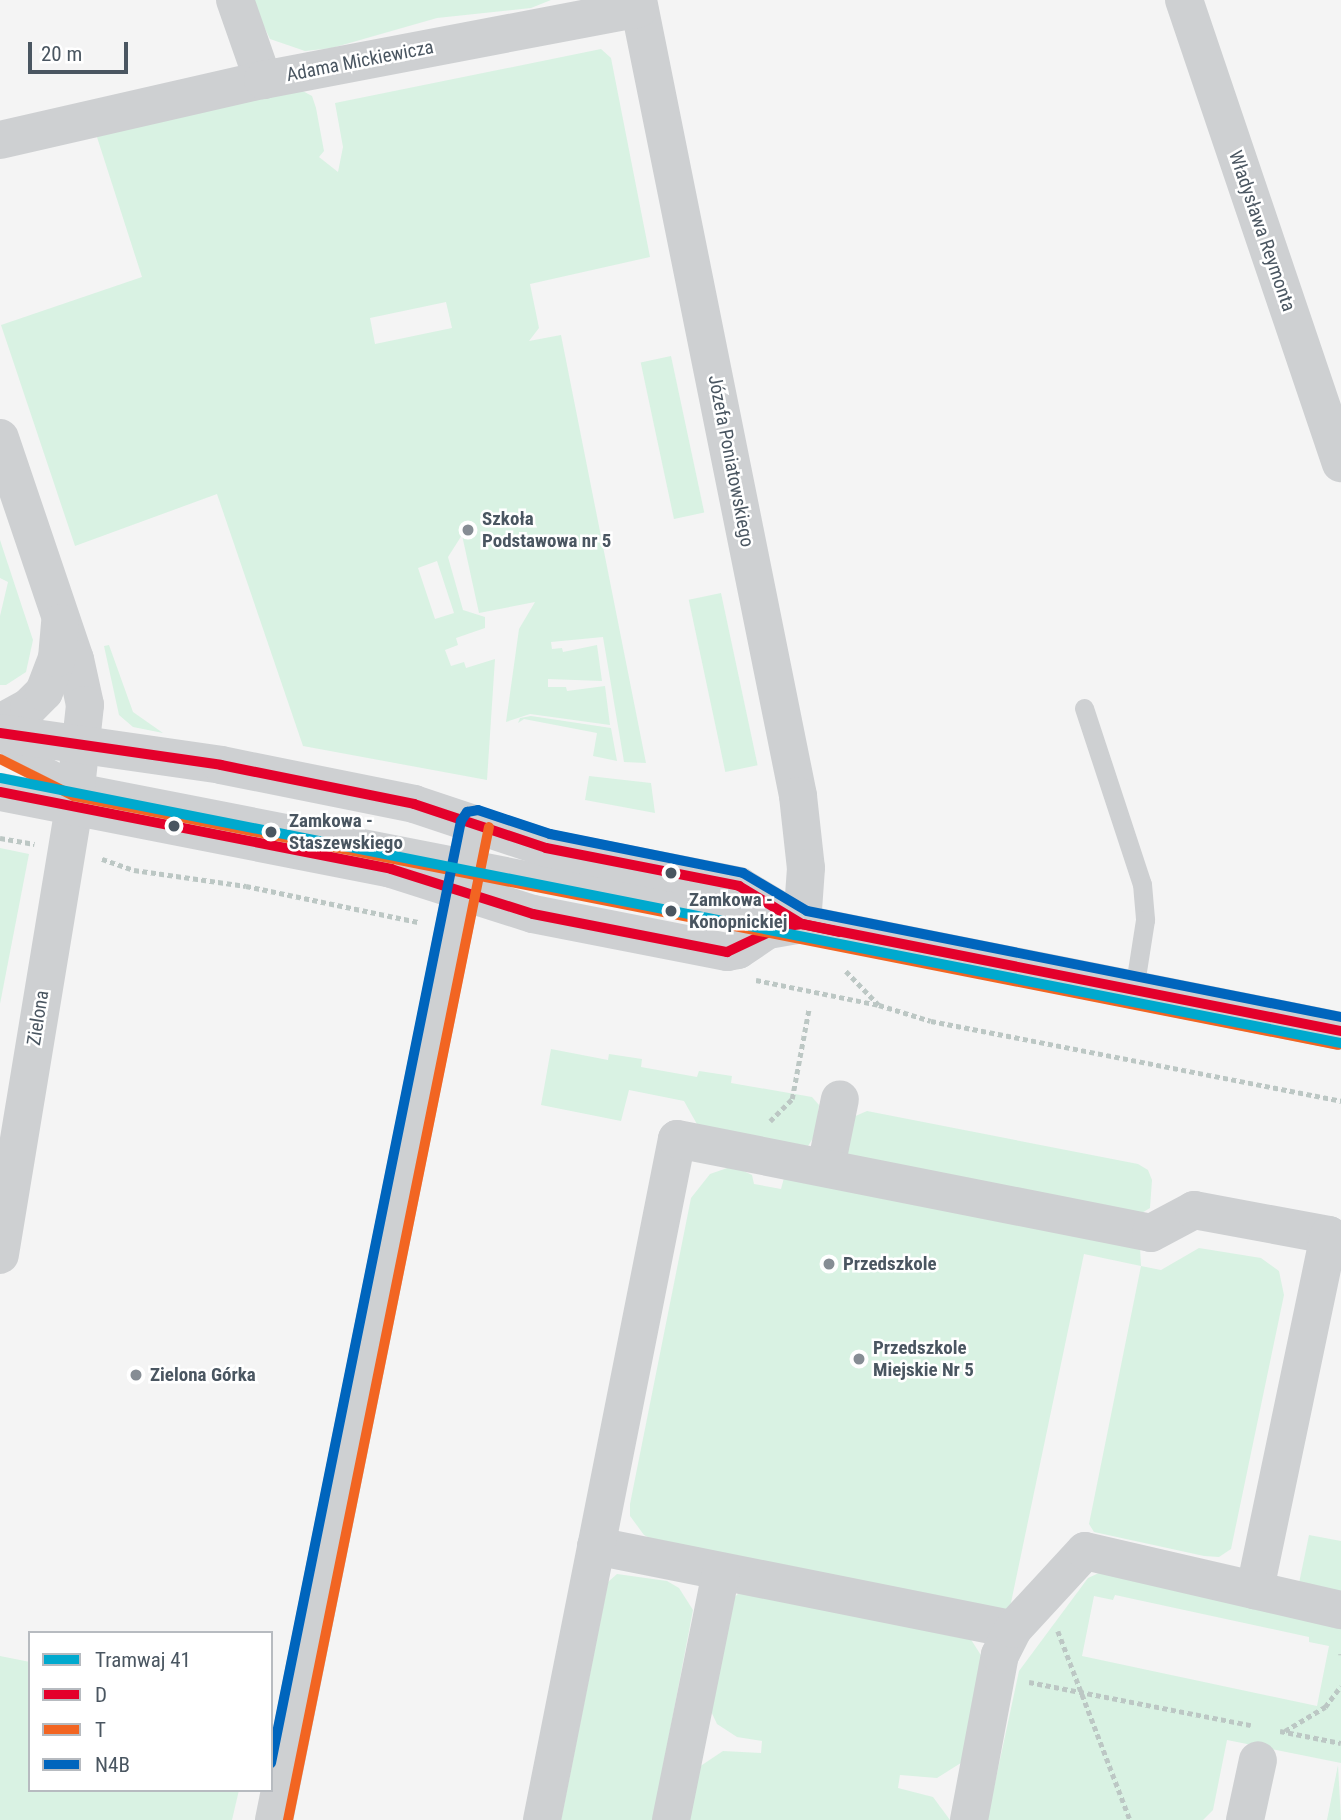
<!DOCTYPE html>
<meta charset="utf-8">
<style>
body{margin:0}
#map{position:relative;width:1341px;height:1820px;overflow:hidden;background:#f4f4f4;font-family:"Roboto Condensed",sans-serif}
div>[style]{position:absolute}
.green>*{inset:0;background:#d9f2e3;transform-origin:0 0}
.path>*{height:4.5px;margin-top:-2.25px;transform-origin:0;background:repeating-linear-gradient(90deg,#bcc7c4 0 5px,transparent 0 8.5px)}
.service>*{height:19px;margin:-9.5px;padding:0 9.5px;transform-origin:9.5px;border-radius:9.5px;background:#ced0d2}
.minor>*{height:38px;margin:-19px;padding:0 19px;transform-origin:19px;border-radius:19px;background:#ced0d2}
.tertiary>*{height:38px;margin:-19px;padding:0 19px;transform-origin:19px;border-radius:19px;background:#ced0d2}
.bus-1>*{height:10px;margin:-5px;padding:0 5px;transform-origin:5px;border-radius:5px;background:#e4002b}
.bus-2>*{height:10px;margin:-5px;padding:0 5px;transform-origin:5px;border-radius:5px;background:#f26522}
.bus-3>*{height:10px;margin:-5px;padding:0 5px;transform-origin:5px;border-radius:5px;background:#0065bd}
.tram-1>*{height:10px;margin:-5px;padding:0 5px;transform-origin:5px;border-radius:5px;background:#00a9ce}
.dots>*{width:19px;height:19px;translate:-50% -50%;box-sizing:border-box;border:4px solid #fff;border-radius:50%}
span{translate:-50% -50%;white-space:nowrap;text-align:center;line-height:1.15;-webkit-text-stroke:5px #fff;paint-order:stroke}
.street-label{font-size:19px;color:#4a5661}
.poi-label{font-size:19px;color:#4a5661;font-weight:700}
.left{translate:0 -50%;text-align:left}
.stop-label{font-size:19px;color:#4a5661;font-weight:700}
.legend{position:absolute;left:28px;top:1631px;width:245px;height:161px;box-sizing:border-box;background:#fff;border:2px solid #b7bbc0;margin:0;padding:9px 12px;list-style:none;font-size:21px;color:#4a5661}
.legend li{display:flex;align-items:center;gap:14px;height:35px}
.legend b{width:35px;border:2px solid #b7bbc0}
.scale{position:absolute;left:28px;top:42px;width:100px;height:32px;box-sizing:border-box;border:4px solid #4a5661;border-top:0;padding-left:9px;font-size:21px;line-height:24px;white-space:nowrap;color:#4a5661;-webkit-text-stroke:5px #fff;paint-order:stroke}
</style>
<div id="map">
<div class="green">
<div style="clip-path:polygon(251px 0,551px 0,531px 8px,437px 18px,332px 48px,305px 51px,270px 39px)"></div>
<div style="clip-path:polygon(evenodd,601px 49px,611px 58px,650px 257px,530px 284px,539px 328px,529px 341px,561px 335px,646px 763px,624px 762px,603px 637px,551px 642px,552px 649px,562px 648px,563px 652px,597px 645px,602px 681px,548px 679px,548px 687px,566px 687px,567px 691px,605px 686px,610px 725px,530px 714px,506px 722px,519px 629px,535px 602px,479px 613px,462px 535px,448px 557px,463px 610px,485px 617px,485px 628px,456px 638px,458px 645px,445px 650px,451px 666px,464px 662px,466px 668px,495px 659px,487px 780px,303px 746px,217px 494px,75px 546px,1px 325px,142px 277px,96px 134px,299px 89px,312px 96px,316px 108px,324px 151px,319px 157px,338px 172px,343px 147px,335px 103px,601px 49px,446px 302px,452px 328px,375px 344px,370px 318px,446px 302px,601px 49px,437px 561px,454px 613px,435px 619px,418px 568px,437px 561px)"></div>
<div style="left:671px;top:356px;width:160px;height:31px;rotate:78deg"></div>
<div style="clip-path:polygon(0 540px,33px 640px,26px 672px,6px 685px,0 685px,0 616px,8px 582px,0 578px)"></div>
<div style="left:721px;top:593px;width:176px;height:33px;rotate:78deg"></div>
<div style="clip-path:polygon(109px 645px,133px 712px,163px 733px,133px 727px,119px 715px,104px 646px)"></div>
<div style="clip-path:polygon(531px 716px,611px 728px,617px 761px,593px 756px,597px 733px,524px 719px,518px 723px,520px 718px)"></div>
<div style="clip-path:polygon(589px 776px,651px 783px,655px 813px,585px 800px)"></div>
<div style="clip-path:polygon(0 848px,29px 854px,0 1004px)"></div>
<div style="clip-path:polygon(551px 1049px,608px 1060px,609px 1054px,642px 1059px,641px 1067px,697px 1077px,699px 1071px,732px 1076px,731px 1083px,812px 1097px,819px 1105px,815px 1135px,808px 1146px,698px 1126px,684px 1101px,629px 1090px,621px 1121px,541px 1105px)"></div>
<div style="clip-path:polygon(867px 1111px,1138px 1164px,1148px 1170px,1152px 1180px,1150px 1208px,1140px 1214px,848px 1158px,844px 1121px)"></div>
<div style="clip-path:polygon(733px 1166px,752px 1175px,754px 1184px,781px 1189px,785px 1174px,1140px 1247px,1141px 1266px,1161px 1270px,1199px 1248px,1261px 1258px,1279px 1271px,1284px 1295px,1231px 1549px,1219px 1557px,1204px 1556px,1094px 1532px,1089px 1524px,1141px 1266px,1084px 1254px,1008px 1617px,663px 1545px,644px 1535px,630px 1516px,630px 1504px,691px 1198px,710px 1174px)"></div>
<div style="clip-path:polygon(1309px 1535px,1341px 1541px,1341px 1598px,1298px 1588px)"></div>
<div style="clip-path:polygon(evenodd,1101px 1572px,1341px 1622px,1341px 1763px,1227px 1740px,1213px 1810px,1203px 1820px,987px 1820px,1019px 1671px,1088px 1578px,1101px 1572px,1115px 1595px,1309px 1637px,1309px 1642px,1329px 1646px,1317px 1706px,1082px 1656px,1094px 1596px,1113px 1600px,1115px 1595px)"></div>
<div style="clip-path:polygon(617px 1574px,667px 1581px,679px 1588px,693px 1610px,653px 1820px,561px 1820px,608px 1582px)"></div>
<div style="clip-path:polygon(739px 1593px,970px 1638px,984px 1660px,964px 1761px,937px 1778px,900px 1775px,898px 1788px,933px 1797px,950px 1820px,681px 1820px,696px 1769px,723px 1751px,761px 1753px,762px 1741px,737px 1737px,717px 1724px,709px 1707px,726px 1605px)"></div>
<div style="clip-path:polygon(0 1656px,30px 1662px,30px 1790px,239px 1790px,232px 1820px,0 1820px)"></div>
<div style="clip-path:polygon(1338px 1765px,1341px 1820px,1327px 1820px)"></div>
</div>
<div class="path">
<div style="left:0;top:838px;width:35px;rotate:10deg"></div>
<div style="left:102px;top:859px;width:34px;rotate:19deg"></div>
<div style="left:134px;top:870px;width:113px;rotate:8.1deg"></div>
<div style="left:246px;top:886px;width:177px;rotate:11.8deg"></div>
<div style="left:846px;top:971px;width:47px;rotate:45.9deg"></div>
<div style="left:756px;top:980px;width:126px;rotate:11.5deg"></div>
<div style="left:879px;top:1005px;width:54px;rotate:17.1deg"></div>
<div style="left:931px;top:1021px;width:418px;rotate:11deg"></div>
<div style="left:770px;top:1121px;width:31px;rotate:-45deg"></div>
<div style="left:792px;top:1099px;width:93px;rotate:-79.4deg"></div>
<div style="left:1058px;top:1631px;width:202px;rotate:69.1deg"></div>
<div style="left:1341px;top:1654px;width:1px;rotate:90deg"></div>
<div style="left:1029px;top:1682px;width:226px;rotate:11deg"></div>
<div style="left:1280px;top:1731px;width:62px;rotate:11.1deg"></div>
<div style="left:1285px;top:1731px;width:47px;rotate:-31deg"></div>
<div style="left:1325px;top:1707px;width:26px;rotate:-53deg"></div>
</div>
<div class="service">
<div style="left:1084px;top:708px;width:185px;rotate:71.8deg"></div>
<div style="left:1142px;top:884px;width:36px;rotate:85deg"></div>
<div style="left:1145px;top:920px;width:71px;rotate:98.9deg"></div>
<div style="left:1px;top:743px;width:85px;rotate:27.2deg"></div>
<div style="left:77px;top:782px;width:707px;rotate:11.09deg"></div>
</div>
<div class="minor">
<div style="left:235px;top:0;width:85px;rotate:70.7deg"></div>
<div style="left:638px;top:0;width:812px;rotate:78.63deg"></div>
<div style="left:798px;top:796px;width:72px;rotate:83.7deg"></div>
<div style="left:806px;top:868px;width:56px;rotate:94.1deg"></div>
<div style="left:1184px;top:0;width:489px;rotate:71.3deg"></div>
<div style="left:0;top:140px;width:270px;rotate:-12.9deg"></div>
<div style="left:263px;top:80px;width:383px;rotate:-10.8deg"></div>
<div style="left:0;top:438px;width:233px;rotate:71.3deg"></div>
<div style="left:75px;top:659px;width:47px;rotate:77.7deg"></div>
<div style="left:85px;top:705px;width:103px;rotate:96.2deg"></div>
<div style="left:74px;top:807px;width:454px;rotate:99.4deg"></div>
<div style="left:0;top:723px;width:33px;rotate:-29deg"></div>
<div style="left:29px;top:707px;width:21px;rotate:-45deg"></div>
<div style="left:44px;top:692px;width:36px;rotate:-69deg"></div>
<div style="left:57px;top:658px;width:35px;rotate:-85deg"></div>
<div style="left:826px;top:1167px;width:69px;rotate:-78.4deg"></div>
<div style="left:596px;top:1546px;width:425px;rotate:11.3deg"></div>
<div style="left:542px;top:1820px;width:694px;rotate:-78.79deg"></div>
<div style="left:677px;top:1139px;width:483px;rotate:11.2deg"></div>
<div style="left:1151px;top:1233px;width:49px;rotate:-28.1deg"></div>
<div style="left:1194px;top:1210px;width:137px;rotate:10.5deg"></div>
<div style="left:1329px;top:1235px;width:363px;rotate:101.8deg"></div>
<div style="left:671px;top:1820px;width:253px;rotate:-78.6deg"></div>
<div style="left:969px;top:1820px;width:168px;rotate:-79.4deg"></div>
<div style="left:1000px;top:1655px;width:29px;rotate:-63deg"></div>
<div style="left:1013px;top:1629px;width:106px;rotate:-47.3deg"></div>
<div style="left:1085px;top:1551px;width:263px;rotate:13deg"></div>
<div style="left:1245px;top:1820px;width:61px;rotate:-77.8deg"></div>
</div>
<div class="tertiary">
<div style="left:0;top:733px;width:223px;rotate:8.2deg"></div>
<div style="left:221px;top:765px;width:197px;rotate:11.4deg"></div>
<div style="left:414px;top:804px;width:139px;rotate:18.4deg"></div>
<div style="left:546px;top:848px;width:197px;rotate:11.1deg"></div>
<div style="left:739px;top:886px;width:74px;rotate:31.1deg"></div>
<div style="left:802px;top:924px;width:550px;rotate:11.23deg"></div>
<div style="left:0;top:792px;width:399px;rotate:11.1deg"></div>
<div style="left:391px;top:869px;width:149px;rotate:17.6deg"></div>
<div style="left:533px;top:914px;width:198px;rotate:11.1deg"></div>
<div style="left:727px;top:952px;width:11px;rotate:-10deg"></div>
<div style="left:738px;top:950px;width:36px;rotate:-34deg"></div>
<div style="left:768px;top:930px;width:35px;rotate:-10deg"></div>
<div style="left:274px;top:1820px;width:1016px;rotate:-78.59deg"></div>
</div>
<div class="bus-1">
<div style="left:0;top:733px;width:223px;rotate:8.2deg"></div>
<div style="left:221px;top:765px;width:197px;rotate:11.4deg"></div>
<div style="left:414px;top:804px;width:139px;rotate:18.4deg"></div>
<div style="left:546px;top:848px;width:197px;rotate:11.1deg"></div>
<div style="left:739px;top:886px;width:74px;rotate:31.1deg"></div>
<div style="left:802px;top:924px;width:550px;rotate:11.23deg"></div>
<div style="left:0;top:792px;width:399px;rotate:11.1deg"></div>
<div style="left:391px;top:869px;width:149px;rotate:17.6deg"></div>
<div style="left:533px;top:914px;width:198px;rotate:11.1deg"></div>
<div style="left:727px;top:952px;width:59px;rotate:-25.3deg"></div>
<div style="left:780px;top:927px;width:22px;rotate:-8deg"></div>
<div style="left:802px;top:924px;width:38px;rotate:12deg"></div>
</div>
<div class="bus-2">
<div style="left:0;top:759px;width:83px;rotate:26.6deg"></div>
<div style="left:74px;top:796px;width:1288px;rotate:11.14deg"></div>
<div style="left:288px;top:1820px;width:1013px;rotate:-78.56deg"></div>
</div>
<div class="bus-3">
<div style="left:271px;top:1763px;width:961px;rotate:-78.6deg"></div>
<div style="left:461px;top:821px;width:11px;rotate:-56deg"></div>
<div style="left:467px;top:812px;width:11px;rotate:-10deg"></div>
<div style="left:478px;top:810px;width:76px;rotate:18.4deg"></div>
<div style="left:550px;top:834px;width:197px;rotate:11.4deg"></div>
<div style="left:743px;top:873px;width:74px;rotate:30.7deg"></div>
<div style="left:807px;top:911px;width:544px;rotate:11.23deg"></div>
</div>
<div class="tram-1">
<div style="left:0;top:778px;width:1367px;rotate:11.18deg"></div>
</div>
<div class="dots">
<div style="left:468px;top:530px;background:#868d94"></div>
<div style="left:174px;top:826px;background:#4a5661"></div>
<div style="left:271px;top:832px;background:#4a5661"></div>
<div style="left:671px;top:873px;background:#4a5661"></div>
<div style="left:671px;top:911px;background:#4a5661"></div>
<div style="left:829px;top:1264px;background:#868d94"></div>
<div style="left:859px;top:1359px;background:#868d94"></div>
<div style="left:136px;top:1375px;background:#868d94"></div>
</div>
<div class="street-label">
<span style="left:360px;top:61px;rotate:-11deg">Adama Mickiewicza</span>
<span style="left:1262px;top:231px;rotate:71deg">Władysława Reymonta</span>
<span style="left:731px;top:461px;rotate:79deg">Józefa Poniatowskiego</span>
<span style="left:38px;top:1018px;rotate:-81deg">Zielona</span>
</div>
<div class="poi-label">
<span class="left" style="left:482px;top:530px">Szkoła<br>Podstawowa nr 5</span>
<span class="left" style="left:843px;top:1264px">Przedszkole</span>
<span class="left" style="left:873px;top:1359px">Przedszkole<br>Miejskie Nr 5</span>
<span class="left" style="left:150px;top:1375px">Zielona Górka</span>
</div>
<div class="stop-label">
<span class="left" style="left:289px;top:832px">Zamkowa -<br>Staszewskiego</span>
<span class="left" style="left:689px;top:911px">Zamkowa -<br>Konopnickiej</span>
</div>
<ul class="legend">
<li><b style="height:9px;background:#00a9ce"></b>Tramwaj 41</li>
<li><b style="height:9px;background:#e4002b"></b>D</li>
<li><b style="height:9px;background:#f26522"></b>T</li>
<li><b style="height:9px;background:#0065bd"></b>N4B</li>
</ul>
<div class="scale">20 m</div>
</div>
